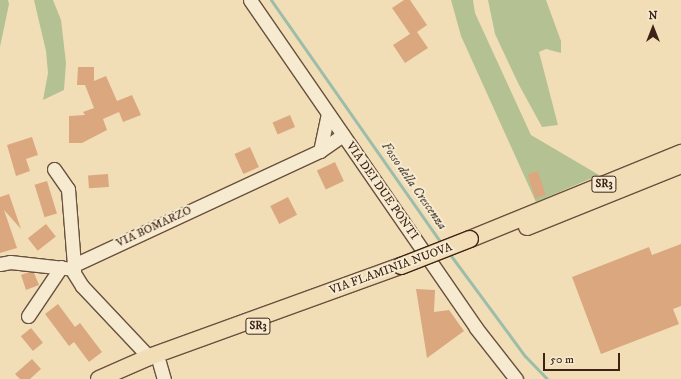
<!DOCTYPE html>
<style>
body{margin:0}
#map{position:relative;width:681px;height:379px;overflow:hidden;background:#f1deb7;font-family:"IM FELL DW Pica",serif}
div>[style]{position:absolute}
.green>*{inset:0;background:#b4c293}
.stream>*{height:3px;margin:-1.5px;padding:0 1.5px;transform-origin:1.5px;border-radius:1.5px;background:#9cbda9}
.building>*{inset:0;background:#dba77e;transform-origin:0 0}
.roads{filter:drop-shadow(1px 0 #6a513e) drop-shadow(-1px 0 #6a513e) drop-shadow(0 1px #6a513e) drop-shadow(0 -1px #6a513e)}
.minor>*{height:13px;margin:-6.5px;padding:0 6.5px;transform-origin:6.5px;border-radius:6.5px;background:#f6ead0}
.major>*{height:16px;margin:-8px;padding:0 8px;transform-origin:8px;border-radius:8px;background:#f1deb7}
.bridges{filter:drop-shadow(1px 0 #3d2216) drop-shadow(-1px 0 #3d2216) drop-shadow(0 1px #3d2216) drop-shadow(0 -1px #3d2216)}
.major-bridge>*{height:16px;margin:-8px;padding:0 8px;transform-origin:8px;border-radius:8px;background:#f1deb7}
span{translate:-50% -50%;white-space:nowrap;text-align:center;line-height:1.15;-webkit-text-stroke:4px #f6ead0;paint-order:stroke}
.shield-label span{padding:1px 3px;background:#f6ead0;border:1px solid;border-radius:3px;-webkit-text-stroke-width:0}
.shield-label{font-size:11px;color:#3d2216;font-weight:700}
.street-label{font-size:12px;color:#3d2216}
.water-label{font-size:13px;color:#5a5042;font-style:italic}
.north{position:absolute;left:633px;top:8px;width:40px;height:40px;-webkit-text-stroke:3px #f6ead0;paint-order:stroke;rotate:0deg;font-size:11px;font-weight:700;line-height:16px;text-align:center;color:#3d2216}
.north::after{content:'';display:block;margin:auto;width:14px;height:18px;background:#3d2216;clip-path:polygon(50% 0,100% 100%,50% 72%,0 100%)}
.scale{position:absolute;left:543px;top:353px;width:77px;height:18px;box-sizing:border-box;border:2px solid #3d2216;border-top:0;padding-left:5px;font-size:12px;line-height:14px;white-space:nowrap;color:#3d2216;-webkit-text-stroke:3px #f6ead0;paint-order:stroke}
</style>
<div id="map">
<div class="green">
<div style="clip-path:polygon(0 0,8px 0,9px 4px,0 47px)"></div>
<div style="clip-path:polygon(34px 0,53px 0,61px 20px,66px 63px,64px 90px,43px 100px,48px 73px,46px 51px)"></div>
<div style="clip-path:polygon(451px 0,473px 0,475px 13px,531px 135px,599px 175px,536px 202px,461px 36px)"></div>
<div style="clip-path:polygon(488px 0,546px 0,561px 41px,561px 53px,546px 49px,539px 52px,558px 125px,542px 127px,519px 85px,495px 34px)"></div>
</div>
<div class="stream">
<div style="left:271px;top:0;width:298px;rotate:55deg"></div>
<div style="left:449px;top:253px;width:128px;rotate:53.6deg"></div>
<div style="left:525px;top:356px;width:32px;rotate:46deg"></div>
</div>
<div class="building">
<div style="clip-path:polygon(404px 0,410px 0,427px 25px,417px 32px,428px 48px,405px 63px,393px 45px,410px 34px,392px 8px)"></div>
<div style="clip-path:polygon(78px 67px,94px 67px,94px 81px,106px 76px,117px 101px,132px 95px,141px 115px,123px 122px,119px 112px,103px 119px,107px 130px,82px 143px,69px 143px,69px 116px,85px 115px,83px 112px,94px 108px,85px 85px,77px 85px)"></div>
<div style="left:290px;top:115px;width:13px;height:19px;rotate:67deg"></div>
<div style="clip-path:polygon(32px 137px,38px 155px,26px 159px,30px 171px,16px 176px,7px 145px)"></div>
<div style="left:250px;top:147px;width:22px;height:17px;rotate:66deg"></div>
<div style="left:335px;top:162px;width:21px;height:20px;rotate:65deg"></div>
<div style="left:538px;top:171px;width:25px;height:11px;rotate:72deg"></div>
<div style="left:108px;top:174px;width:13px;height:20px;rotate:86deg"></div>
<div style="left:47px;top:181px;width:34px;height:13px;rotate:73deg"></div>
<div style="clip-path:polygon(9px 194px,21px 229px,4px 210px,17px 248px,0 253px,0 197px)"></div>
<div style="left:288px;top:197px;width:20px;height:20px;rotate:63deg"></div>
<div style="left:46px;top:224px;width:16px;height:23px;rotate:52deg"></div>
<div style="clip-path:polygon(681px 244px,681px 306px,673px 309px,679px 324px,601px 354px,572px 277px,649px 247px,652px 255px)"></div>
<div style="clip-path:polygon(29px 272px,34px 273px,39px 285px,26px 290px,21px 275px)"></div>
<div style="clip-path:polygon(416px 289px,435px 290px,434px 312px,449px 310px,464px 331px,427px 358px)"></div>
<div style="clip-path:polygon(58px 304px,75px 327px,80px 323px,102px 352px,89px 362px,74px 342px,69px 346px,45px 314px)"></div>
<div style="left:31px;top:328px;width:19px;height:13px;rotate:51deg"></div>
<div style="clip-path:polygon(32px 359px,41px 369px,30px 379px,20px 379px,15px 374px)"></div>
</div>
<div class="roads">
<div class="minor">
<div style="left:250px;top:0;width:398px;rotate:55.4deg"></div>
<div style="left:476px;top:328px;width:65px;rotate:51.9deg"></div>
<div style="left:320px;top:151px;width:38px;rotate:-78deg"></div>
<div style="left:54px;top:169px;width:24px;rotate:55deg"></div>
<div style="left:68px;top:189px;width:76px;rotate:85.5deg"></div>
<div style="left:0;top:264px;width:10px;rotate:-11deg"></div>
<div style="left:10px;top:262px;width:63px;rotate:6.3deg"></div>
<div style="left:28px;top:316px;width:59px;rotate:-56deg"></div>
<div style="left:149px;top:357px;width:98px;rotate:-133.3deg"></div>
<div style="left:82px;top:286px;width:15px;rotate:-122deg"></div>
<div style="left:74px;top:273px;width:8px;rotate:-90deg"></div>
<div style="left:74px;top:265px;width:271px;rotate:-24.9deg"></div>
<div style="left:320px;top:151px;width:28px;rotate:-35deg"></div>
<div style="left:159px;top:362px;width:18px;rotate:74deg"></div>
</div>
<div class="major">
<div style="left:527px;top:227px;width:166px;rotate:-21.9deg"></div>
<div style="left:470px;top:239px;width:228px;rotate:-22.2deg"></div>
<div style="left:99px;top:379px;width:55px;rotate:-23.7deg"></div>
<div style="left:149px;top:357px;width:268px;rotate:-19.9deg"></div>
</div>
</div>
<div class="bridges">
<div class="major-bridge">
<div style="left:401px;top:266px;width:74px;rotate:-21.4deg"></div>
</div>
</div>
<div class="shield-label">
<span style="left:604px;top:184px">SR3</span>
<span style="left:258px;top:326px">SR3</span>
</div>
<div class="street-label">
<span style="left:382px;top:191px;rotate:55deg">VIA DEI DUE PONTI</span>
<span style="left:154px;top:227px;rotate:-25deg">VIA BOMARZO</span>
<span style="left:391px;top:269px;rotate:-20deg">VIA FLAMINIA NUOVA</span>
</div>
<div class="water-label">
<span style="left:414px;top:186px;rotate:55deg">Fosso della Crescenza</span>
</div>
<div class="north">N</div>
<div class="scale">50 m</div>
</div>
